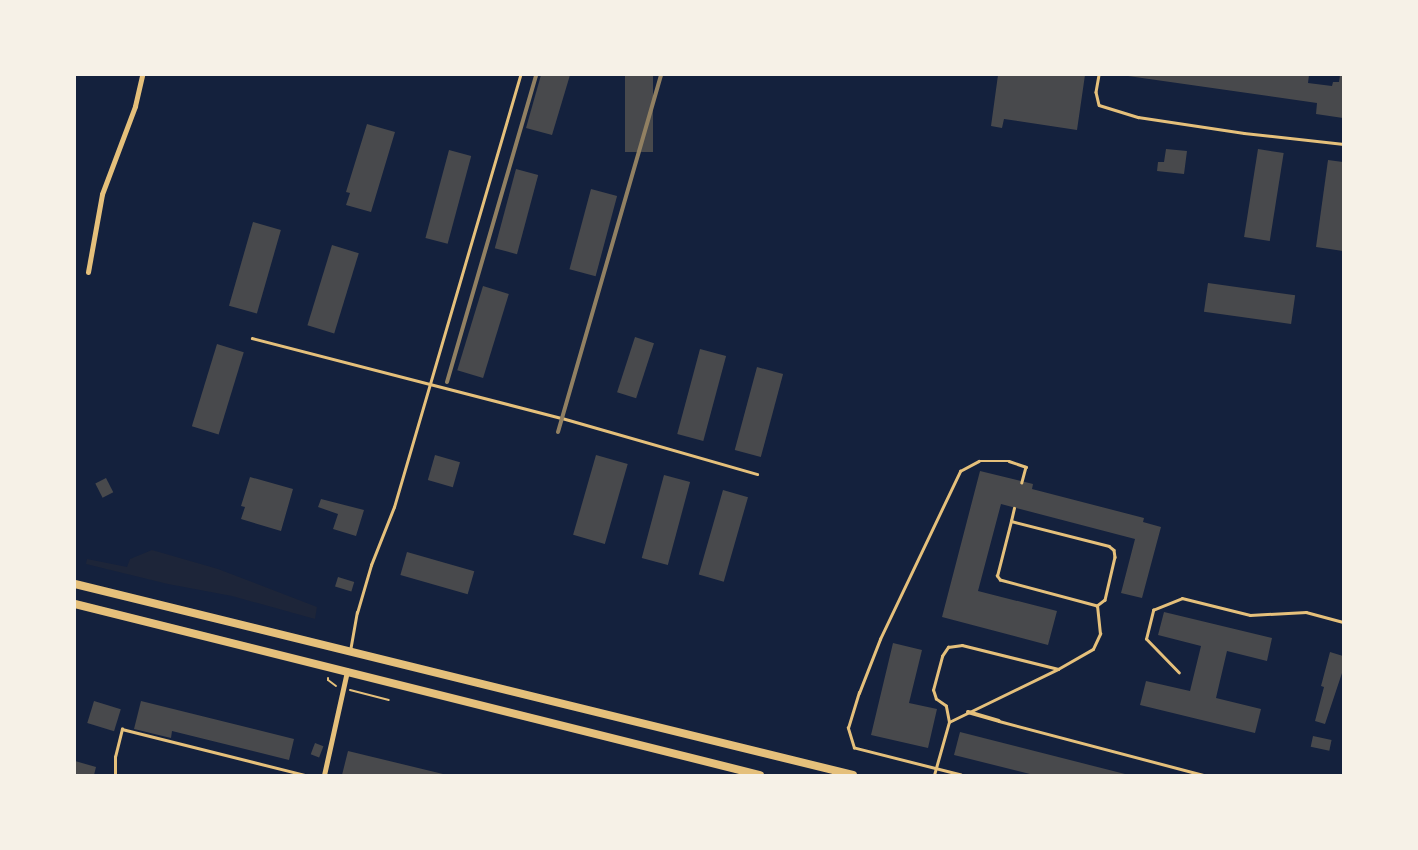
<!DOCTYPE html>
<style>
body{margin:0}
#map{position:relative;width:1418px;height:850px;overflow:hidden;background:#14213d;font-family:Rubik,sans-serif}
div>[style]{position:absolute}
.green>*{inset:0;background:#1d2539}
.building>*{inset:0;background:#48494c;transform-origin:0 0}
.path>*{height:2px;margin:-1px;padding:0 1px;transform-origin:1px;border-radius:1px;background:#e5c07b}
.service>*{height:2.5px;margin:-1.25px;padding:0 1.25px;transform-origin:1.25px;border-radius:1.25px;background:#e5c07b}
.pedestrian>*{height:4px;margin:-2px;padding:0 2px;transform-origin:2px;border-radius:2px;background:#e5c07b}
.minor>*{height:5px;margin:-2.5px;padding:0 2.5px;transform-origin:2.5px;border-radius:2.5px;background:#e5c07b}
.primary>*{height:8px;margin:-4px;padding:0 4px;transform-origin:4px;border-radius:4px;background:#e5c07b}
.rail>*{height:4px;margin:-2px;padding:0 2px;transform-origin:2px;border-radius:2px;background:#918062}
span{translate:-50% -50%;white-space:nowrap;text-align:center;line-height:1.15;-webkit-text-stroke:5px #f6f1e7;paint-order:stroke}
.frame{position:absolute;inset:0;border:76px solid #f6f1e7;pointer-events:none}
</style>
<div id="map">
<div class="green">
<div style="clip-path:polygon(152px 550px,218px 569px,317px 607px,315px 619px,232px 596px,168px 584px,86px 564px,87px 559px,127px 567px,130px 559px)"></div>
</div>
<div class="building">
<div style="clip-path:polygon(541px 75px,570px 75px,552px 135px,526px 128px)"></div>
<div style="left:625px;top:75px;width:28px;height:77px"></div>
<div style="clip-path:polygon(998px 75px,1085px 75px,1077px 130px,1004px 119px,1002px 128px,991px 126px)"></div>
<div style="clip-path:polygon(1121px 75px,1309px 75px,1308px 83px,1332px 86px,1333px 82px,1339px 82px,1340px 75px,1343px 75px,1343px 118px,1316px 114px,1317px 103px)"></div>
<div style="clip-path:polygon(367px 124px,395px 132px,371px 212px,346px 205px,350px 193px,346px 192px)"></div>
<div style="clip-path:polygon(1166px 149px,1187px 151px,1184px 174px,1157px 171px,1158px 162px,1164px 162px)"></div>
<div style="left:1258px;top:149px;width:26px;height:89px;rotate:9deg"></div>
<div style="left:449px;top:150px;width:23px;height:91px;rotate:15deg"></div>
<div style="clip-path:polygon(1328px 160px,1343px 162px,1343px 251px,1316px 247px)"></div>
<div style="left:516px;top:169px;width:23px;height:82px;rotate:15deg"></div>
<div style="left:591px;top:189px;width:27px;height:83px;rotate:15deg"></div>
<div style="left:253px;top:222px;width:29px;height:87px;rotate:16deg"></div>
<div style="left:332px;top:245px;width:28px;height:84px;rotate:17deg"></div>
<div style="left:1208px;top:283px;width:88px;height:29px;rotate:8deg"></div>
<div style="left:483px;top:286px;width:27px;height:88px;rotate:17deg"></div>
<div style="left:635px;top:337px;width:20px;height:58px;rotate:18deg"></div>
<div style="left:217px;top:344px;width:28px;height:86px;rotate:17deg"></div>
<div style="left:700px;top:349px;width:27px;height:88px;rotate:15deg"></div>
<div style="left:757px;top:367px;width:27px;height:86px;rotate:15deg"></div>
<div style="left:435px;top:455px;width:26px;height:26px;rotate:16deg"></div>
<div style="left:596px;top:455px;width:33px;height:83px;rotate:16deg"></div>
<div style="clip-path:polygon(980px 471px,1033px 484px,1032px 489px,1144px 518px,1143px 522px,1161px 527px,1142px 598px,1121px 593px,1135px 539px,1001px 504px,978px 591px,1057px 611px,1048px 645px,942px 617px)"></div>
<div style="left:664px;top:475px;width:27px;height:86px;rotate:15deg"></div>
<div style="clip-path:polygon(250px 477px,293px 489px,281px 531px,241px 519px,245px 507px,241px 506px)"></div>
<div style="left:106px;top:478px;width:16px;height:12px;rotate:63deg"></div>
<div style="left:723px;top:490px;width:26px;height:88px;rotate:16deg"></div>
<div style="clip-path:polygon(321px 499px,364px 510px,356px 536px,333px 529px,338px 514px,318px 507px)"></div>
<div style="left:407px;top:552px;width:70px;height:24px;rotate:16deg"></div>
<div style="left:338px;top:577px;width:17px;height:10px;rotate:17deg"></div>
<div style="clip-path:polygon(1164px 612px,1272px 638px,1267px 661px,1227px 651px,1216px 698px,1261px 709px,1255px 733px,1140px 705px,1146px 681px,1190px 691px,1201px 646px,1158px 635px)"></div>
<div style="clip-path:polygon(893px 643px,922px 650px,909px 703px,937px 709px,928px 748px,871px 735px)"></div>
<div style="clip-path:polygon(1330px 652px,1343px 656px,1343px 670px,1325px 724px,1315px 721px,1324px 687px,1321px 686px)"></div>
<div style="left:94px;top:701px;width:28px;height:23px;rotate:17deg"></div>
<div style="clip-path:polygon(141px 701px,294px 739px,289px 760px,172px 731px,171px 738px,134px 729px)"></div>
<div style="clip-path:polygon(960px 732px,1125px 774px,1125px 775px,1034px 775px,954px 755px)"></div>
<div style="left:1313px;top:736px;width:19px;height:11px;rotate:12deg"></div>
<div style="left:315px;top:743px;width:9px;height:12px;rotate:21deg"></div>
<div style="clip-path:polygon(348px 751px,443px 774px,443px 775px,342px 775px)"></div>
<div style="clip-path:polygon(75px 761px,96px 767px,94px 775px,75px 775px)"></div>
</div>
<div class="path">
<div style="left:328px;top:678px;width:2px;rotate:90deg"></div>
<div style="left:328px;top:680px;width:10px;rotate:37deg"></div>
<div style="left:350px;top:690px;width:40px;rotate:14.4deg"></div>
</div>
<div class="service">
<div style="left:1099px;top:75px;width:17px;rotate:100deg"></div>
<div style="left:1096px;top:92px;width:13px;rotate:77deg"></div>
<div style="left:1099px;top:105px;width:41px;rotate:17.1deg"></div>
<div style="left:1138px;top:117px;width:107px;rotate:8.6deg"></div>
<div style="left:1244px;top:133px;width:100px;rotate:6.3deg"></div>
<div style="left:252px;top:338px;width:320px;rotate:14.5deg"></div>
<div style="left:562px;top:418px;width:203px;rotate:16deg"></div>
<div style="left:1011px;top:521px;width:13px;rotate:-77deg"></div>
<div style="left:350px;top:651px;width:39px;rotate:-80deg"></div>
<div style="left:357px;top:613px;width:50px;rotate:-73.7deg"></div>
<div style="left:371px;top:565px;width:62px;rotate:-68.4deg"></div>
<div style="left:394px;top:507px;width:450px;rotate:-73.7deg"></div>
<div style="left:1179px;top:673px;width:47px;rotate:-134.1deg"></div>
<div style="left:1146px;top:639px;width:30px;rotate:-76deg"></div>
<div style="left:1153px;top:610px;width:31px;rotate:-22deg"></div>
<div style="left:1182px;top:598px;width:70px;rotate:14deg"></div>
<div style="left:1250px;top:615px;width:56px;rotate:-3.1deg"></div>
<div style="left:1306px;top:612px;width:38px;rotate:15deg"></div>
<div style="left:999px;top:721px;width:211px;rotate:14.8deg"></div>
<div style="left:949px;top:722px;width:121px;rotate:-25.9deg"></div>
<div style="left:115px;top:775px;width:18px;rotate:-90deg"></div>
<div style="left:115px;top:757px;width:29px;rotate:-76deg"></div>
<div style="left:122px;top:729px;width:189px;rotate:14.1deg"></div>
<div style="left:934px;top:775px;width:55px;rotate:-74.2deg"></div>
<div style="left:949px;top:722px;width:16px;rotate:-101deg"></div>
<div style="left:946px;top:706px;width:12px;rotate:-145deg"></div>
<div style="left:936px;top:699px;width:9px;rotate:-108deg"></div>
<div style="left:933px;top:690px;width:35px;rotate:-75deg"></div>
<div style="left:942px;top:656px;width:11px;rotate:-56deg"></div>
<div style="left:948px;top:647px;width:14px;rotate:-8deg"></div>
<div style="left:962px;top:645px;width:99px;rotate:14deg"></div>
<div style="left:1058px;top:669px;width:40px;rotate:-29.7deg"></div>
<div style="left:1093px;top:649px;width:17px;rotate:-65deg"></div>
<div style="left:1100px;top:634px;width:28px;rotate:-96deg"></div>
<div style="left:1097px;top:606px;width:100px;rotate:-165deg"></div>
<div style="left:1000px;top:580px;width:5px;rotate:-127deg"></div>
<div style="left:997px;top:576px;width:57px;rotate:-75.7deg"></div>
<div style="left:1011px;top:521px;width:101px;rotate:14.3deg"></div>
<div style="left:1109px;top:546px;width:6px;rotate:39deg"></div>
<div style="left:1114px;top:550px;width:7px;rotate:82deg"></div>
<div style="left:1115px;top:557px;width:44px;rotate:103.1deg"></div>
<div style="left:1105px;top:600px;width:10px;rotate:143deg"></div>
<div style="left:961px;top:775px;width:110px;rotate:-165.8deg"></div>
<div style="left:854px;top:748px;width:21px;rotate:-107deg"></div>
<div style="left:848px;top:728px;width:37px;rotate:-73deg"></div>
<div style="left:859px;top:693px;width:58px;rotate:-68.7deg"></div>
<div style="left:880px;top:639px;width:186px;rotate:-64.5deg"></div>
<div style="left:960px;top:471px;width:21px;rotate:-28deg"></div>
<div style="left:979px;top:461px;width:30px"></div>
<div style="left:1009px;top:461px;width:18px;rotate:19deg"></div>
<div style="left:1026px;top:467px;width:16px;rotate:105deg"></div>
</div>
<div class="pedestrian">
<div style="left:968px;top:712px;width:32px;rotate:16deg"></div>
</div>
<div class="minor">
<div style="left:88px;top:272px;width:79px;rotate:-79.8deg"></div>
<div style="left:102px;top:194px;width:94px;rotate:-69.4deg"></div>
<div style="left:135px;top:106px;width:32px;rotate:-77deg"></div>
<div style="left:324px;top:775px;width:107px;rotate:-77.5deg"></div>
</div>
<div class="primary">
<div style="left:75px;top:584px;width:801px;rotate:13.79deg"></div>
<div style="left:75px;top:604px;width:706px;rotate:14.02deg"></div>
</div>
<div class="rail">
<div style="left:447px;top:382px;width:320px;rotate:-73.8deg"></div>
<div style="left:558px;top:432px;width:372px;rotate:-73.9deg"></div>
</div>
<div class="frame"></div>
</div>
